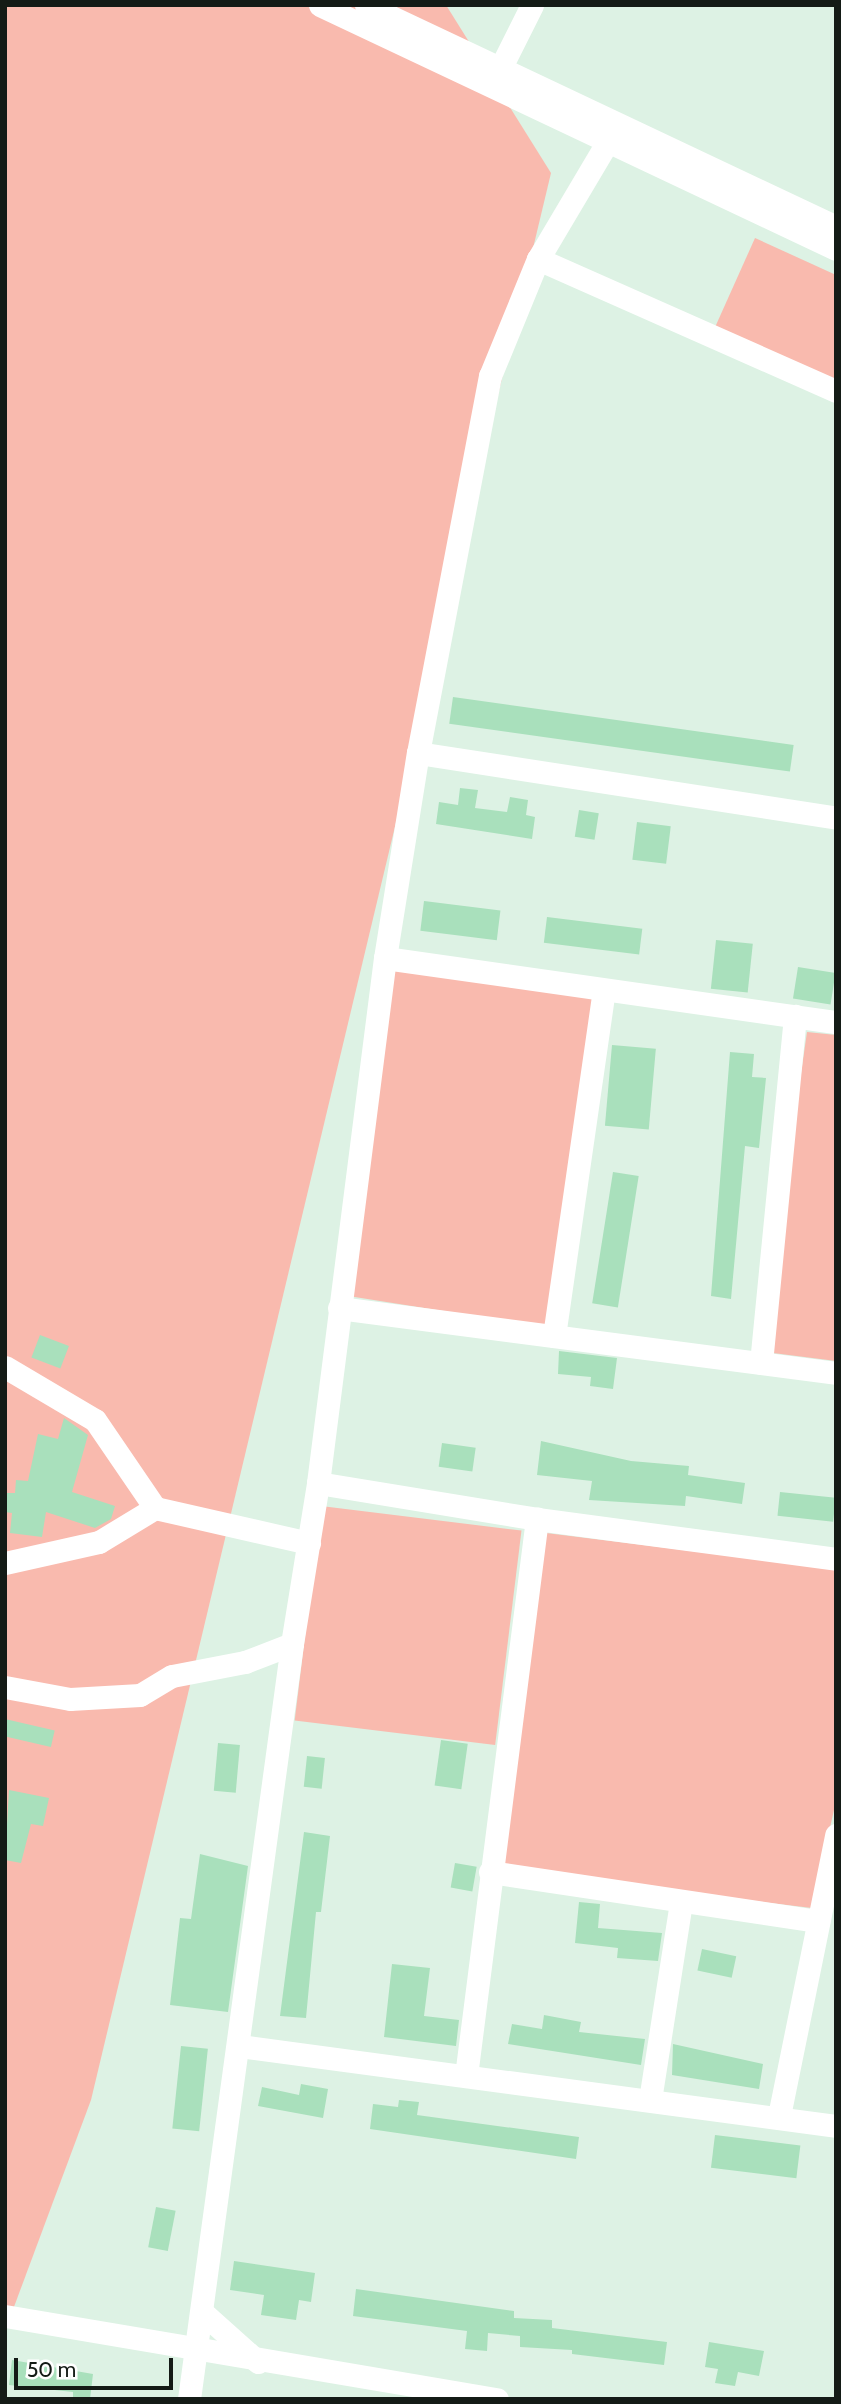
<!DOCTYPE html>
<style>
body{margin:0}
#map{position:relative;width:841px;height:2404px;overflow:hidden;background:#ddf2e4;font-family:Cabin,sans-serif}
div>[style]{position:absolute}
.green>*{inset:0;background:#f9baae;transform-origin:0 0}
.building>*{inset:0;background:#a9e0bc;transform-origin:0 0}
.minor>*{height:23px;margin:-11.5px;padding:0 11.5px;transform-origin:11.5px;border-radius:11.5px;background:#fff}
span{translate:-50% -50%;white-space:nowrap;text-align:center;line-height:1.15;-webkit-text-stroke:7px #fff;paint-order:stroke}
.frame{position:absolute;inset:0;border:7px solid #141b16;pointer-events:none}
.scale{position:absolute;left:14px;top:2358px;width:159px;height:32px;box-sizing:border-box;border:4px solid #141b16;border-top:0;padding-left:9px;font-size:21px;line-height:24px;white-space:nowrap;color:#141b16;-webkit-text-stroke:5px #fff;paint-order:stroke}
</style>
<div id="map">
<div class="green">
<div style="clip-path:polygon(5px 5px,446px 5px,551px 173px,91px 2100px,5px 2331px)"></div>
<div style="clip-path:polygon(755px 238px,836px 275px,836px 386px,712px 334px)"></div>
<div style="left:394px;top:967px;width:206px;height:332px;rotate:9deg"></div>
<div style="clip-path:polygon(807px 1032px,836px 1035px,836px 1361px,773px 1353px,770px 1290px)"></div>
<div style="left:321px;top:1506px;width:202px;height:216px;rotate:7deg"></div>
<div style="clip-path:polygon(546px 1533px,836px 1569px,836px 1801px,812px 1908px,498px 1870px)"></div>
</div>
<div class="building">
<div style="left:453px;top:697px;width:344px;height:27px;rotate:8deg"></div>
<div style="clip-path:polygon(460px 788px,478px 790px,475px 808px,507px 812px,510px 797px,528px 800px,526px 815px,535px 817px,532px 839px,436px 824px,439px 802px,458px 805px)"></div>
<div style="left:579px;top:810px;width:20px;height:27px;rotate:9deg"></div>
<div style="left:637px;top:822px;width:34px;height:38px;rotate:7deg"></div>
<div style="left:424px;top:901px;width:77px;height:30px;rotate:7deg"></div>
<div style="left:547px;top:917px;width:96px;height:26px;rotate:7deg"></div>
<div style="left:716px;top:940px;width:37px;height:49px;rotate:6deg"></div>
<div style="left:798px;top:967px;width:38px;height:32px;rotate:9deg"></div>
<div style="left:612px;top:1045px;width:44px;height:81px;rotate:5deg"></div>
<div style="clip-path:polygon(730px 1052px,754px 1054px,752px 1077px,766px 1078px,759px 1148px,745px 1146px,731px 1299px,711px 1296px)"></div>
<div style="left:613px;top:1172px;width:26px;height:133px;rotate:9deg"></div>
<div style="left:40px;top:1335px;width:31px;height:24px;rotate:21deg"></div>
<div style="clip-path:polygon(559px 1351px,617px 1358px,613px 1389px,590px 1386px,591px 1377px,558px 1374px)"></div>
<div style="clip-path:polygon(64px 1418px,88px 1435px,72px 1492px,115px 1506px,111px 1519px,95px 1528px,46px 1512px,42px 1537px,10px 1533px,12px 1513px,5px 1512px,5px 1493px,15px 1493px,16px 1480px,28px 1481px,38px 1434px,58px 1439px)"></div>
<div style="clip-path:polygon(541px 1441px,631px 1461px,689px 1466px,688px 1475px,745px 1483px,742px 1504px,686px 1496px,685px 1506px,589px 1500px,592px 1481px,537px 1475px)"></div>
<div style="left:442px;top:1443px;width:34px;height:24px;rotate:8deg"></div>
<div style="left:780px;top:1492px;width:56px;height:24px;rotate:6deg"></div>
<div style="left:5px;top:1719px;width:51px;height:17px;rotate:13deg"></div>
<div style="left:441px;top:1740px;width:27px;height:46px;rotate:8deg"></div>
<div style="left:218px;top:1743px;width:22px;height:48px;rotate:5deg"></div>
<div style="left:307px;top:1756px;width:18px;height:31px;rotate:6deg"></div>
<div style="clip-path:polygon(9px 1790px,49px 1798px,43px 1826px,31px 1824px,21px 1863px,5px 1860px)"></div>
<div style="clip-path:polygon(304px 1832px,330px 1836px,321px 1912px,316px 1912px,306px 2018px,280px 2016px)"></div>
<div style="clip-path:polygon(200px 1854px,248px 1866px,228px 2012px,170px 2005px,180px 1918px,191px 1919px)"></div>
<div style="left:455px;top:1863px;width:22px;height:25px;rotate:10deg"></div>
<div style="clip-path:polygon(579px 1902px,600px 1904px,598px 1928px,662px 1933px,658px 1961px,617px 1958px,618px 1948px,575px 1943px)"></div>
<div style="left:702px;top:1949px;width:35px;height:22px;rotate:12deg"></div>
<div style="clip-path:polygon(392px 1964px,430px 1968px,424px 2016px,459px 2020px,456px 2046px,384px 2037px)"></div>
<div style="clip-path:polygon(544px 2015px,581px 2022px,579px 2032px,645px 2039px,641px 2065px,508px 2044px,512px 2024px,542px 2029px)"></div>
<div style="clip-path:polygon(673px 2044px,763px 2064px,759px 2089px,672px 2075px)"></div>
<div style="left:181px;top:2046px;width:27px;height:83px;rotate:6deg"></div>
<div style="clip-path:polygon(301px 2084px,328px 2089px,323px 2118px,258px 2106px,262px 2087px,299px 2095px)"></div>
<div style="clip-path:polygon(399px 2100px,419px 2102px,417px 2115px,579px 2137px,576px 2159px,370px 2129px,373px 2104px,398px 2107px)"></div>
<div style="left:715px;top:2135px;width:86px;height:33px;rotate:7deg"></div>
<div style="left:156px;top:2207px;width:20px;height:41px;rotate:11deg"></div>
<div style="clip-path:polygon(234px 2261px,315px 2273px,311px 2302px,299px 2300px,296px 2320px,261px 2315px,264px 2295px,230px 2290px)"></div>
<div style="clip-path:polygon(356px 2289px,514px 2311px,514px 2318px,552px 2320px,552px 2328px,667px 2342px,664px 2365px,572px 2354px,572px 2350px,520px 2347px,520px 2336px,488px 2333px,487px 2351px,465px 2349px,467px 2331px,353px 2316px)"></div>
<div style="clip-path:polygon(709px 2342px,764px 2351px,759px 2376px,738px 2372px,735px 2386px,715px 2383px,718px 2369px,705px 2367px)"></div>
<div style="clip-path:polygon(12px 2360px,93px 2374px,90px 2399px,73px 2397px,73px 2392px,9px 2385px)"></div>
</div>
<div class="minor">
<div style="left:320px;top:5px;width:571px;rotate:25.31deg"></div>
<div style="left:366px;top:5px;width:520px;rotate:25.28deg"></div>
<div style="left:494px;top:81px;width:85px;rotate:-63.4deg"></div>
<div style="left:538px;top:259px;width:326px;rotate:23.9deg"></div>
<div style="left:418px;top:753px;width:423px;rotate:8.8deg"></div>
<div style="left:385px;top:958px;width:456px;rotate:8.1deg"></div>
<div style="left:339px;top:1308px;width:501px;rotate:7.45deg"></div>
<div style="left:554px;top:1336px;width:349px;rotate:-81.8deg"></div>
<div style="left:761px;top:1363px;width:349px;rotate:-84.4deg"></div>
<div style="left:5px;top:1367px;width:104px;rotate:30.5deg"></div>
<div style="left:95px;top:1420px;width:107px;rotate:55.7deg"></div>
<div style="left:318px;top:1483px;width:222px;rotate:9.3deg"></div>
<div style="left:537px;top:1519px;width:302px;rotate:7.6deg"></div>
<div style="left:5px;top:1563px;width:96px;rotate:-12.6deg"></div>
<div style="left:99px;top:1542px;width:66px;rotate:-31.3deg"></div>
<div style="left:155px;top:1508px;width:158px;rotate:12.8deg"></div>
<div style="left:5px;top:1687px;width:66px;rotate:10.5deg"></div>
<div style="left:70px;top:1699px;width:70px;rotate:-3.3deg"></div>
<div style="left:140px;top:1695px;width:37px;rotate:-31deg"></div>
<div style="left:172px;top:1676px;width:74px;rotate:-10.9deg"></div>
<div style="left:245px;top:1662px;width:50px;rotate:-21deg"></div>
<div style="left:490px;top:1872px;width:332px;rotate:8.5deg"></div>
<div style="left:239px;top:2046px;width:602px;rotate:7.63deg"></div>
<div style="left:466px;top:2076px;width:562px;rotate:-82.74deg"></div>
<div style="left:650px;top:2100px;width:201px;rotate:-81.1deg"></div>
<div style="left:779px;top:2116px;width:287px;rotate:-78.5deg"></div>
<div style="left:202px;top:2312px;width:75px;rotate:41.8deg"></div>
<div style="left:5px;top:2316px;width:499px;rotate:9.6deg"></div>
<div style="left:189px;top:2399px;width:762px;rotate:-82.23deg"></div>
<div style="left:292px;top:1644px;width:163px;rotate:-80.8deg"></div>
<div style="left:318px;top:1483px;width:529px;rotate:-82.73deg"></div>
<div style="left:385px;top:958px;width:208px;rotate:-80.9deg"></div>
<div style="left:418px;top:753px;width:384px;rotate:-79.2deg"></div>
<div style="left:490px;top:376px;width:126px;rotate:-67.7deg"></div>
<div style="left:538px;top:259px;width:137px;rotate:-59.3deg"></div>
</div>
<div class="frame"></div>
<div class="scale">50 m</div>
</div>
